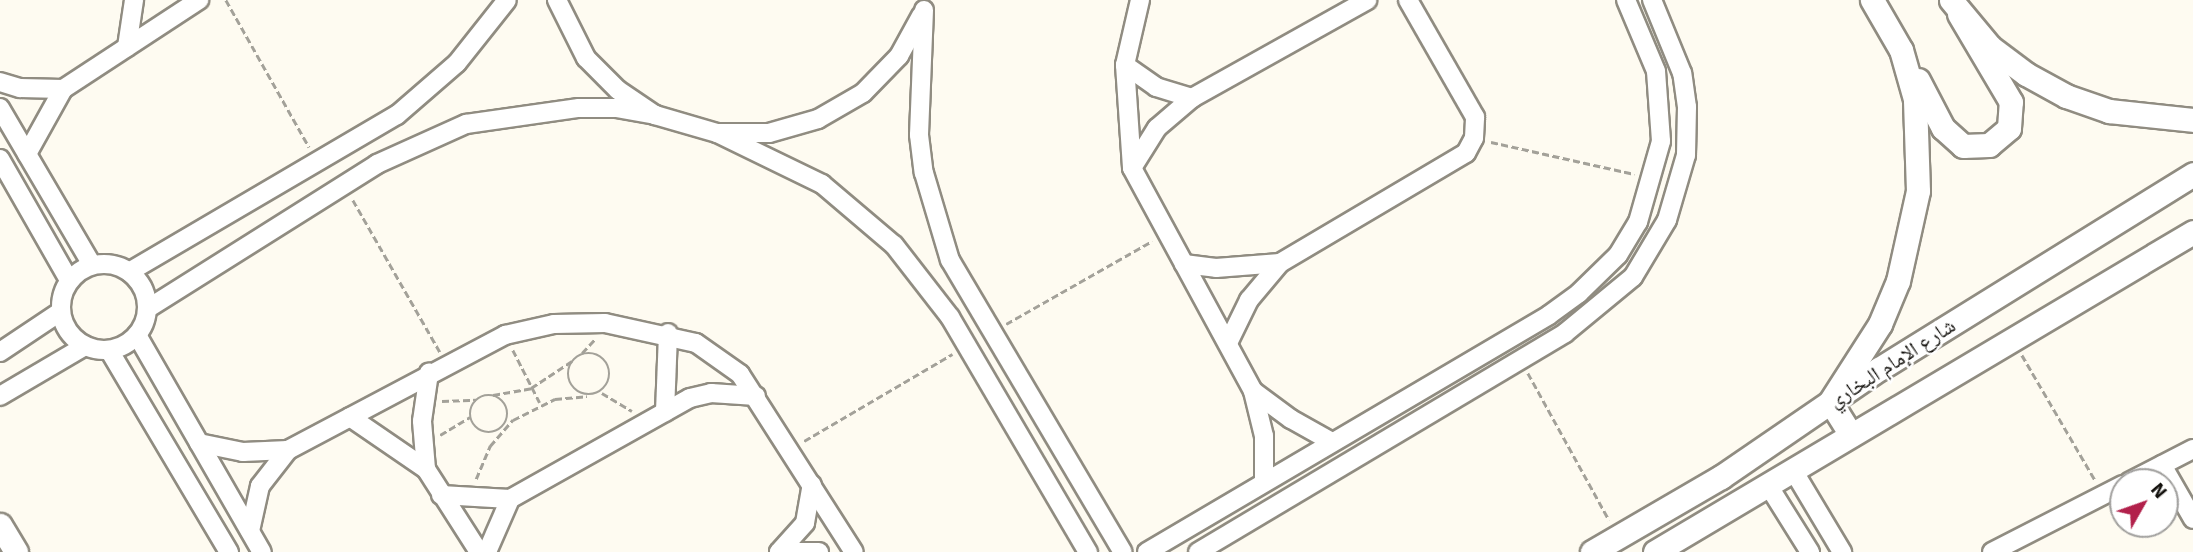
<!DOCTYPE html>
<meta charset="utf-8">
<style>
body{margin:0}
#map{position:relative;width:2193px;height:552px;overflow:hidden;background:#fefbf1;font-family:Signika,"Noto Naskh Arabic",sans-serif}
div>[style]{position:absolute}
.path>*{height:2.5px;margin-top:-1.25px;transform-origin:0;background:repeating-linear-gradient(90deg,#a3a199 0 7px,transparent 0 10.5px)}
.path>.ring{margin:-1.25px;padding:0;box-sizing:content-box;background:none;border:2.5px solid #a3a199;border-radius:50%}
.roads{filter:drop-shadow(2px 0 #908c81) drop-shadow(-2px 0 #908c81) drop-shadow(0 2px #908c81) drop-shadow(0 -2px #908c81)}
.minor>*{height:18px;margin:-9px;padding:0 9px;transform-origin:9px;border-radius:9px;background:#fff}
.minor>.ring{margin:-9px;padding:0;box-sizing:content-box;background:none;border:18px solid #fff;border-radius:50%}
.tertiary>*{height:23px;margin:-11.5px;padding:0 11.5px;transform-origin:11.5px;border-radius:11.5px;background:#fff}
span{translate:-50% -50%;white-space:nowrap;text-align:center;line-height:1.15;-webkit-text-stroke:5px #fff;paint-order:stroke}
.street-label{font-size:21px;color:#13110d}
.north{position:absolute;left:2109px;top:468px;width:70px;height:70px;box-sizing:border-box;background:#fff;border:2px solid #a1a09e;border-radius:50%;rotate:50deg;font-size:19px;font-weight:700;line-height:28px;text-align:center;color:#13110d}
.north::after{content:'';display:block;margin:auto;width:24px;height:32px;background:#b2214b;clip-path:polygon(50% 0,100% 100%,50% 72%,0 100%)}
</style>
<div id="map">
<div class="path">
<div style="left:226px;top:0;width:169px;rotate:60.5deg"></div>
<div style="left:1491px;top:142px;width:147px;rotate:12.6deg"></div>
<div style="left:353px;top:200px;width:175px;rotate:60.2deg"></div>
<div style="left:1006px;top:324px;width:168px;rotate:-29.6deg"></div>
<div style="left:513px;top:350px;width:59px;rotate:63deg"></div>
<div style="left:582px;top:353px;width:18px;rotate:-47deg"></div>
<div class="ring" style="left:568px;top:353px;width:39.5px;height:39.5px"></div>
<div style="left:2022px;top:355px;width:145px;rotate:59.7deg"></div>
<div style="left:1528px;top:373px;width:168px;rotate:61.1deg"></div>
<div style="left:602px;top:393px;width:35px;rotate:31deg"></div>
<div class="ring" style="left:470px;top:395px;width:35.5px;height:35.5px"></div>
<div style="left:493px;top:395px;width:39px;rotate:-10deg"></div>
<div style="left:531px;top:388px;width:49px;rotate:-33.4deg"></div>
<div style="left:442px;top:401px;width:34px;rotate:-2deg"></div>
<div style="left:440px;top:435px;width:35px;rotate:-31deg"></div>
<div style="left:804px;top:441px;width:172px;rotate:-30.4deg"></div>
<div style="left:476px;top:479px;width:36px;rotate:-67deg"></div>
<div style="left:490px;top:446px;width:35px;rotate:-49deg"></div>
<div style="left:513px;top:420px;width:47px;rotate:-26.6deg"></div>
<div style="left:555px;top:399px;width:32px;rotate:-5deg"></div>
</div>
<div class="roads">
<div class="minor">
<div style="left:557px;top:0;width:65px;rotate:63.4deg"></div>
<div style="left:586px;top:58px;width:45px;rotate:45deg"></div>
<div style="left:618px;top:90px;width:45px;rotate:34deg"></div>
<div style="left:655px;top:115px;width:65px;rotate:16.2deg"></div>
<div style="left:717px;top:133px;width:52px"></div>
<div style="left:769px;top:133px;width:51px;rotate:-15.9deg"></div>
<div style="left:818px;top:119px;width:52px;rotate:-30deg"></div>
<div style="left:863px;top:93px;width:52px;rotate:-45.8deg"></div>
<div style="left:899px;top:56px;width:46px;rotate:-61.2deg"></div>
<div style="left:1140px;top:0;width:67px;rotate:103deg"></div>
<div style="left:1125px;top:65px;width:103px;rotate:86.1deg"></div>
<div style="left:1132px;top:168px;width:254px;rotate:61.5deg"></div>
<div style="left:1253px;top:391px;width:46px;rotate:76.3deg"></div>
<div style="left:1264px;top:436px;width:46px;rotate:90deg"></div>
<div style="left:924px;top:10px;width:125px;rotate:92.3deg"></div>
<div style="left:919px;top:135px;width:38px;rotate:83deg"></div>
<div style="left:924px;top:173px;width:91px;rotate:73.4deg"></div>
<div style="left:950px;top:260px;width:339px;rotate:59.4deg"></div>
<div style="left:127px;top:47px;width:48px;rotate:-81.5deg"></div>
<div style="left:1125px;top:65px;width:38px;rotate:35deg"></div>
<div style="left:1156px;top:87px;width:38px;rotate:17deg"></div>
<div style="left:0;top:82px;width:21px;rotate:17deg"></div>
<div style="left:20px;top:88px;width:43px;rotate:1.3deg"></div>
<div style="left:0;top:108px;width:182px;rotate:59.6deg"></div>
<div style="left:717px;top:133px;width:117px;rotate:25.9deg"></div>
<div style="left:822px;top:184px;width:94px;rotate:40.3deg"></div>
<div style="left:894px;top:245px;width:91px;rotate:52.1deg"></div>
<div style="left:950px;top:317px;width:273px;rotate:59.6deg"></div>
<div style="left:27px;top:154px;width:74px;rotate:-61deg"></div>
<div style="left:63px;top:89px;width:163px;rotate:-33.2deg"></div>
<div style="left:0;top:159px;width:139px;rotate:60.3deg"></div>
<div style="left:1132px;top:168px;width:47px;rotate:-58deg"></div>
<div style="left:1157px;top:128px;width:46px;rotate:-40.6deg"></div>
<div style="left:1192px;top:98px;width:201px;rotate:-29.2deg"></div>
<div class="ring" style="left:61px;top:264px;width:68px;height:68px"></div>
<div style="left:1184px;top:264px;width:32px;rotate:7deg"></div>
<div style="left:1216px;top:268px;width:64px;rotate:-4.5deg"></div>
<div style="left:129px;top:272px;width:311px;rotate:-30.4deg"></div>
<div style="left:397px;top:115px;width:79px;rotate:-40.9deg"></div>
<div style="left:457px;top:63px;width:80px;rotate:-51.6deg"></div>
<div style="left:147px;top:309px;width:272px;rotate:-32.2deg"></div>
<div style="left:377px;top:164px;width:98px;rotate:-24.2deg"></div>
<div style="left:466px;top:124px;width:114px;rotate:-8.1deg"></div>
<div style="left:579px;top:108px;width:37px"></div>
<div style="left:616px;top:108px;width:40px;rotate:10deg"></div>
<div style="left:137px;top:335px;width:250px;rotate:60.1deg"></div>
<div style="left:1228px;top:343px;width:48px;rotate:-64deg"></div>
<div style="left:1249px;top:300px;width:48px;rotate:-50deg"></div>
<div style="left:1280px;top:263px;width:216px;rotate:-30.6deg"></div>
<div style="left:1466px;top:153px;width:17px;rotate:-62deg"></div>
<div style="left:1474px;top:138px;width:21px;rotate:-87deg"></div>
<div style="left:1475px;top:117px;width:135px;rotate:-119.8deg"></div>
<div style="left:109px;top:350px;width:235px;rotate:59.3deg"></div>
<div style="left:0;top:352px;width:72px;rotate:-33.7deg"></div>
<div style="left:1253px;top:391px;width:47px;rotate:36.4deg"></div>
<div style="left:1291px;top:419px;width:47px;rotate:29.3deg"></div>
<div style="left:0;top:396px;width:99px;rotate:-30.5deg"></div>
<div style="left:665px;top:412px;width:79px;rotate:-87.8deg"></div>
<div style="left:350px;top:417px;width:92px;rotate:34.4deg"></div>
<div style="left:426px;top:469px;width:98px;rotate:57.4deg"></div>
<div style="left:199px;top:443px;width:45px;rotate:11.6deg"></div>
<div style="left:243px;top:452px;width:45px;rotate:-2.5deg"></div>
<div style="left:2162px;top:465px;width:62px;rotate:60.1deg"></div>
<div style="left:426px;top:469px;width:48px;rotate:-94.8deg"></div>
<div style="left:422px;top:421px;width:49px;rotate:-81.7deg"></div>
<div style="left:1793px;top:470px;width:96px;rotate:59.1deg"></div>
<div style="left:2129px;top:482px;width:72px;rotate:-27.3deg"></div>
<div style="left:1768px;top:485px;width:79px;rotate:57.9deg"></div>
<div style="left:441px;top:495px;width:69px;rotate:3.3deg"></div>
<div style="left:510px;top:499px;width:206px;rotate:-29.3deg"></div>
<div style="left:690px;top:398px;width:22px;rotate:-13deg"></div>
<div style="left:711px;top:393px;width:45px;rotate:3.8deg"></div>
<div style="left:250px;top:531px;width:46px;rotate:-77.5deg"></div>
<div style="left:260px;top:486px;width:46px;rotate:-52.1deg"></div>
<div style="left:288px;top:450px;width:246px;rotate:-27.9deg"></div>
<div style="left:505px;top:335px;width:50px;rotate:-12.7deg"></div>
<div style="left:554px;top:324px;width:51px;rotate:-1.1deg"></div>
<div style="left:605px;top:323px;width:93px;rotate:12.4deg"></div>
<div style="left:696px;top:343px;width:54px;rotate:35.2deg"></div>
<div style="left:740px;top:374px;width:211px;rotate:57.4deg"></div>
<div style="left:487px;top:552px;width:58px;rotate:-66.5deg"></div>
<div style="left:779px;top:552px;width:39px;rotate:-48deg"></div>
<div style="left:805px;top:523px;width:39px;rotate:-80deg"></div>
<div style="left:779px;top:552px;width:40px"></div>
<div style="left:1147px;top:552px;width:467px;rotate:-30.5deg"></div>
<div style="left:1549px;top:315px;width:37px;rotate:-36deg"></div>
<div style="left:1579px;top:293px;width:54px;rotate:-44.3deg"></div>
<div style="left:1618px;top:255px;width:39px;rotate:-59deg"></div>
<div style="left:1638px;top:222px;width:84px;rotate:-74.1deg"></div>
<div style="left:1661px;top:141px;width:70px;rotate:-94.1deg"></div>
<div style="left:1656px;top:71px;width:77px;rotate:-112.9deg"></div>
<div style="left:1198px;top:552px;width:427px;rotate:-30.8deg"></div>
<div style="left:1565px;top:333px;width:88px;rotate:-39.5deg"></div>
<div style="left:1633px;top:277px;width:66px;rotate:-59.2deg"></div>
<div style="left:1667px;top:220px;width:68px;rotate:-73.7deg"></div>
<div style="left:1686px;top:155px;width:48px;rotate:-88.8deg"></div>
<div style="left:1687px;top:107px;width:34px;rotate:-98deg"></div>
<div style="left:1682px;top:73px;width:79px;rotate:-112.3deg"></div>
<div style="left:1992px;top:552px;width:147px;rotate:-27.1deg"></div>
</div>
<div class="tertiary">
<div style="left:1951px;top:0;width:61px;rotate:50.3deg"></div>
<div style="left:1990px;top:47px;width:45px;rotate:36.9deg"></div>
<div style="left:2026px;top:74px;width:46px;rotate:28.8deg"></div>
<div style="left:2066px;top:96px;width:46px;rotate:19.2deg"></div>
<div style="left:2109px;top:111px;width:84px;rotate:6.1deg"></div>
<div style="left:1918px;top:80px;width:54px;rotate:62.5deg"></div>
<div style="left:1943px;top:128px;width:27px;rotate:42deg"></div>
<div style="left:1963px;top:146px;width:26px;rotate:-2deg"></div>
<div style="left:1989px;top:145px;width:26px;rotate:-40deg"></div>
<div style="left:2009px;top:128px;width:26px;rotate:-86deg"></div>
<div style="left:2011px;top:102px;width:102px;rotate:-120.6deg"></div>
<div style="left:1851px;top:435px;width:39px;rotate:-122deg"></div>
<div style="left:1830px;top:402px;width:93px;rotate:-57.3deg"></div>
<div style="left:1880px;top:324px;width:47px;rotate:-67.3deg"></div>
<div style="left:1898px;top:281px;width:92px;rotate:-77.5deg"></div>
<div style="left:1918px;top:191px;width:92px;rotate:-91.9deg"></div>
<div style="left:1915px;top:99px;width:51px;rotate:-105.9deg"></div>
<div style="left:1901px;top:50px;width:58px;rotate:-120.1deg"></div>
<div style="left:0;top:525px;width:31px;rotate:59deg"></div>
<div style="left:1592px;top:552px;width:149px;rotate:-30.2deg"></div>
<div style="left:1721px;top:477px;width:191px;rotate:-34.4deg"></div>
<div style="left:1879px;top:369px;width:370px;rotate:-31.8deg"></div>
<div style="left:1655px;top:552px;width:626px;rotate:-30.74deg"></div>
</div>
</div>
<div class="street-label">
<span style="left:1892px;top:363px;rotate:-33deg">شارع الإمام البخاري</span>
</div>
<div class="north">N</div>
</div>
